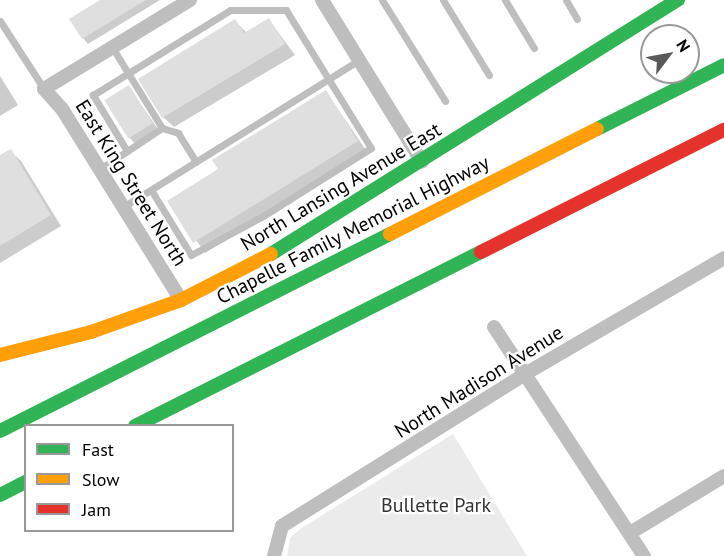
<!DOCTYPE html>
<style>
body{margin:0}
#map{position:relative;width:724px;height:556px;overflow:hidden;background:#fff;font-family:"PT Sans",sans-serif}
div>[style]{position:absolute}
.green>*{inset:0;background:#ebebeb}
.shadow>*{inset:0;background:#0003}
.building>*{inset:0;background:#dfdfdf;transform-origin:0 0}
.lane>*{height:7px;margin:-3.5px;padding:0 3.5px;transform-origin:3.5px;border-radius:3.5px;background:#bebebe}
.street>*{height:14px;margin:-7px;padding:0 7px;transform-origin:7px;border-radius:7px;background:#bebebe}
.fast>*{height:14px;margin:-7px;padding:0 7px;transform-origin:7px;border-radius:7px;background:#30b455}
.slow>*{height:14px;margin:-7px;padding:0 7px;transform-origin:7px;border-radius:7px;background:#ff9f0a}
.jam>*{height:14px;margin:-7px;padding:0 7px;transform-origin:7px;border-radius:7px;background:#e5322d}
span{translate:-50% -50%;white-space:nowrap;text-align:center;line-height:1.15;-webkit-text-stroke:4.5px #fff;paint-order:stroke}
.street-label{font-size:20px;color:#000}
.park-label{font-size:20px;color:#323232}
.legend{position:absolute;left:24px;top:424px;width:210px;height:108px;box-sizing:border-box;background:#fff;border:2px solid #999;margin:0;padding:8px 10px;list-style:none;font-size:18px;color:#000}
.legend li{display:flex;align-items:center;gap:12px;height:30px}
.legend b{width:30px;border:2px solid #999}
.north{position:absolute;left:640px;top:24px;width:60px;height:60px;box-sizing:border-box;background:#fff;border:2px solid #999;border-radius:50%;rotate:58deg;font-size:16px;font-weight:700;line-height:24px;text-align:center;color:#000}
.north::after{content:'';display:block;margin:auto;width:21px;height:27px;background:#595959;clip-path:polygon(50% 0,100% 100%,50% 72%,0 100%)}
</style>
<div id="map">
<div class="green">
<div style="clip-path:polygon(453px 434px,527px 556px,287px 556px,290px 538px,300px 529px)"></div>
</div>
<div class="shadow">
<div style="clip-path:polygon(103px 0,160px 0,88px 44px,83px 38px)"></div>
<div style="clip-path:polygon(269px 20px,295px 55px,174px 127px,163px 117px,235px 21px,247px 33px)"></div>
<div style="clip-path:polygon(0 76px,18px 105px,0 116px)"></div>
<div style="clip-path:polygon(129px 87px,160px 132px,137px 146px,129px 137px)"></div>
<div style="clip-path:polygon(326px 92px,368px 153px,205px 253px,169px 201px,220px 170px)"></div>
<div style="clip-path:polygon(10px 151px,21px 161px,61px 226px,0 263px,0 157px)"></div>
</div>
<div class="building">
<div style="clip-path:polygon(100px 0,146px 0,82px 39px,69px 19px)"></div>
<div style="clip-path:polygon(269px 18px,285px 44px,162px 118px,138px 79px,235px 19px,244px 33px)"></div>
<div style="left:129px;top:85px;width:45px;height:29px;rotate:58deg"></div>
<div style="clip-path:polygon(326px 90px,358px 141px,193px 243px,167px 201px,218px 169px,212px 160px)"></div>
<div style="clip-path:polygon(11px 149px,51px 215px,0 246px,0 155px)"></div>
</div>
<div class="lane">
<div style="left:382px;top:0;width:119px;rotate:58deg"></div>
<div style="left:443px;top:0;width:88px;rotate:58.5deg"></div>
<div style="left:505px;top:0;width:56px;rotate:58.9deg"></div>
<div style="left:566px;top:0;width:22px;rotate:60deg"></div>
<div style="left:0;top:21px;width:81px;rotate:57.1deg"></div>
<div style="left:112px;top:47px;width:95px;rotate:58.3deg"></div>
<div style="left:162px;top:128px;width:17px;rotate:17deg"></div>
<div style="left:178px;top:133px;width:34px;rotate:58deg"></div>
<div style="left:127px;top:151px;width:66px;rotate:-121.3deg"></div>
<div style="left:93px;top:95px;width:161px;rotate:-31.8deg"></div>
<div style="left:230px;top:10px;width:56px"></div>
<div style="left:286px;top:10px;width:162px;rotate:58.4deg"></div>
<div style="left:371px;top:148px;width:128px;rotate:147.8deg"></div>
<div style="left:263px;top:216px;width:82px;rotate:151.6deg"></div>
<div style="left:191px;top:255px;width:76px;rotate:-121.6deg"></div>
<div style="left:100px;top:169px;width:74px;rotate:-33.5deg"></div>
<div style="left:123px;top:207px;width:278px;rotate:-31.9deg"></div>
</div>
<div class="street">
<div style="left:322px;top:0;width:190px;rotate:58.3deg"></div>
<div style="left:181px;top:300px;width:225px;rotate:-121.9deg"></div>
<div style="left:62px;top:109px;width:27px;rotate:-132deg"></div>
<div style="left:44px;top:89px;width:171px;rotate:-31.4deg"></div>
<div style="left:494px;top:327px;width:274px;rotate:56.8deg"></div>
<div style="left:630px;top:533px;width:110px;rotate:-31.2deg"></div>
<div style="left:274px;top:556px;width:31px;rotate:-75deg"></div>
<div style="left:282px;top:526px;width:287px;rotate:-32deg"></div>
<div style="left:525px;top:374px;width:230px;rotate:-30.2deg"></div>
</div>
<div class="fast">
<div style="left:597px;top:129px;width:142px;rotate:-26.7deg"></div>
<div style="left:271px;top:254px;width:480px;rotate:-32deg"></div>
<div style="left:135px;top:426px;width:387px;rotate:-26.7deg"></div>
<div style="left:0;top:431px;width:437px;rotate:-26.8deg"></div>
<div style="left:0;top:495px;width:29px;rotate:-27deg"></div>
</div>
<div class="slow">
<div style="left:390px;top:234px;width:232px;rotate:-26.9deg"></div>
<div style="left:0;top:355px;width:94px;rotate:-14.2deg"></div>
<div style="left:91px;top:332px;width:96px;rotate:-19.6deg"></div>
<div style="left:181px;top:300px;width:101px;rotate:-27.1deg"></div>
</div>
<div class="jam">
<div style="left:481px;top:252px;width:272px;rotate:-26.7deg"></div>
</div>
<div class="street-label">
<span style="left:131px;top:183px;rotate:58deg">East King Street North</span>
<span style="left:341px;top:187px;rotate:-31deg">North Lansing Avenue East</span>
<span style="left:353px;top:230px;rotate:-27deg">Chapelle Family Memorial Highway</span>
<span style="left:479px;top:382px;rotate:-32deg">North Madison Avenue</span>
</div>
<div class="park-label">
<span style="left:436px;top:505px">Bullette Park</span>
</div>
<ul class="legend">
<li><b style="height:8px;background:#30b455"></b>Fast</li>
<li><b style="height:8px;background:#ff9f0a"></b>Slow</li>
<li><b style="height:8px;background:#e5322d"></b>Jam</li>
</ul>
<div class="north">N</div>
</div>
